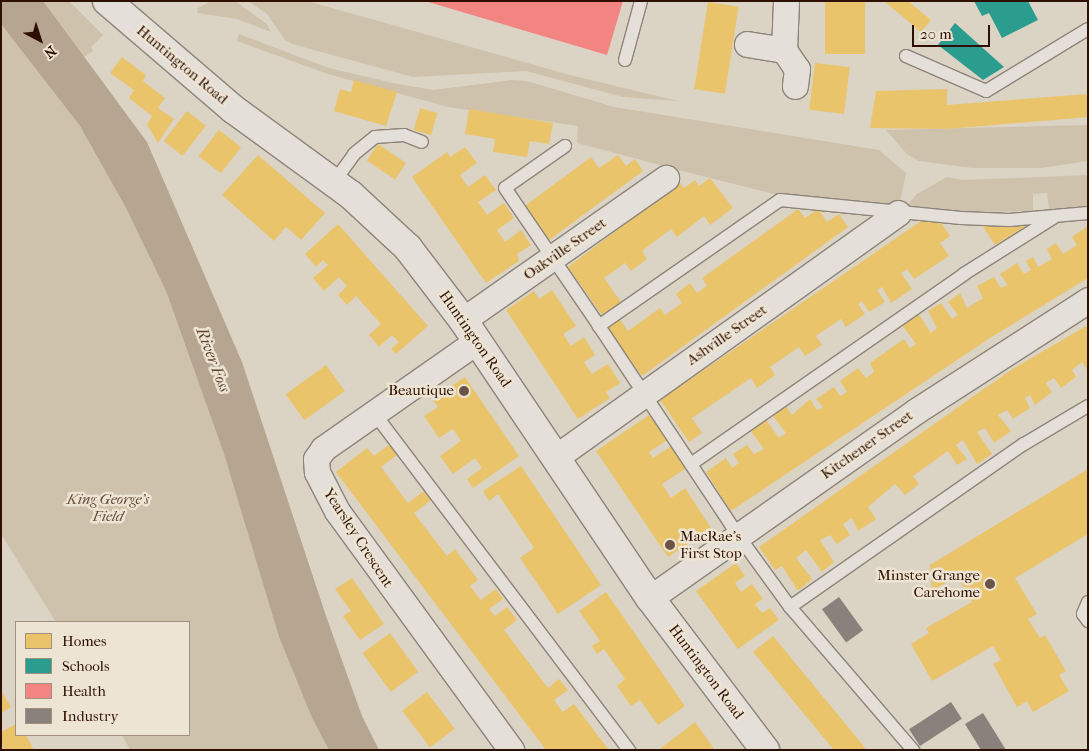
<!DOCTYPE html>
<style>
body{margin:0}
#map{position:relative;width:1089px;height:751px;overflow:hidden;background:#dbd3c4;font-family:"IM FELL French Canon",serif}
div>[style]{position:absolute}
.green>*{inset:0;background:#cfc2ad}
.water>*{inset:0;background:#b6a691}
.homes>*{inset:0;background:#e9c46a;transform-origin:0 0}
.schools>*{inset:0;background:#2a9d8f}
.health>*{inset:0;background:#f28482}
.industry>*{inset:0;background:#8a817c;transform-origin:0 0}
.roads{filter:drop-shadow(1px 0 #8d847a) drop-shadow(-1px 0 #8d847a) drop-shadow(0 1px #8d847a) drop-shadow(0 -1px #8d847a)}
.service>*{height:12px;margin:-6px;padding:0 6px;transform-origin:6px;border-radius:6px;background:#e4dfd8}
.minor>*{height:25px;margin:-12.5px;padding:0 12.5px;transform-origin:12.5px;border-radius:12.5px;background:#e4dfd8}
.tertiary>*{height:28px;margin:-14px;padding:0 14px;transform-origin:14px;border-radius:14px;background:#e4dfd8}
.dots>*{width:14px;height:14px;translate:-50% -50%;box-sizing:border-box;border:2px solid #ede4d3;border-radius:50%}
span{translate:-50% -50%;white-space:nowrap;text-align:center;line-height:1.15;-webkit-text-stroke:5px #ede4d3;paint-order:stroke}
.street-label{font-size:15px;color:#2f1000}
.poi-label{font-size:15px;color:#2f1000}
.right{translate:-100% -50%;text-align:right}
.left{translate:0 -50%;text-align:left}
.park-label{font-size:15px;color:#644936;font-style:italic}
.water-label{font-size:16px;color:#5f4431;font-style:italic}
.frame{position:absolute;inset:0;border:2px solid #2f1000;pointer-events:none}
.legend{position:absolute;left:15px;top:621px;width:175px;height:115px;box-sizing:border-box;background:#ede4d3;border:1px solid #a18f7f;margin:0;padding:6px 9px;list-style:none;font-size:15px;color:#2f1000}
.legend li{display:flex;align-items:center;gap:10px;height:25px}
.legend b{width:25px;border:1px solid #a18f7f}
.north{position:absolute;left:15px;top:15px;width:50px;height:50px;-webkit-text-stroke:4px #ede4d3;paint-order:stroke;rotate:140deg;font-size:14px;font-weight:700;line-height:20px;text-align:center;color:#2f1000}
.north::after{content:'';display:block;margin:auto;width:18px;height:22px;background:#2f1000;clip-path:polygon(50% 0,100% 100%,50% 72%,0 100%)}
.scale{position:absolute;left:912px;top:25px;width:78px;height:22px;box-sizing:border-box;border:2px solid #2f1000;border-top:0;padding-left:6px;font-size:15px;line-height:18px;white-space:nowrap;color:#2f1000;-webkit-text-stroke:4px #ede4d3;paint-order:stroke}
</style>
<div id="map">
<div class="green">
<div style="clip-path:polygon(43px 1px,69px 1px,103px 35px,91px 47px,93px 51px,82px 58px)"></div>
<div style="clip-path:polygon(211px 1px,235px 1px,267px 24px,271px 32px,237px 19px,197px 13px,198px 8px)"></div>
<div style="clip-path:polygon(248px 1px,307px 1px,570px 75px,678px 101px,623px 97px,526px 71px,413px 77px,292px 44px,285px 40px,267px 14px)"></div>
<div style="clip-path:polygon(1px 24px,80px 126px,126px 208px,166px 291px,224px 454px,279px 637px,312px 718px,329px 750px,130px 750px,122px 735px,189px 735px,189px 622px,56px 622px,1px 534px)"></div>
<div style="clip-path:polygon(239px 34px,329px 68px,393px 83px,433px 90px,511px 80px,527px 81px,614px 107px,879px 150px,906px 173px,899px 207px,778px 195px,690px 173px,577px 143px,578px 126px,448px 107px,328px 74px,237px 41px)"></div>
<div style="clip-path:polygon(1088px 125px,1088px 161px,1041px 168px,972px 168px,919px 161px,907px 154px,886px 130px)"></div>
<div style="clip-path:polygon(1088px 175px,1088px 207px,1049px 210px,1047px 193px,1033px 194px,1033px 211px,962px 212px,906px 207px,917px 194px,947px 177px,963px 180px)"></div>
</div>
<div class="water">
<div style="clip-path:polygon(1px 1px,43px 1px,147px 142px,242px 362px,326px 616px,362px 716px,379px 750px,329px 750px,312px 718px,279px 637px,224px 454px,166px 291px,126px 208px,80px 126px,1px 24px)"></div>
</div>
<div class="homes">
<div style="left:825px;top:1px;width:40px;height:53px"></div>
<div style="clip-path:polygon(884px 1px,908px 1px,931px 20px,921px 32px)"></div>
<div style="left:708px;top:2px;width:31px;height:88px;rotate:9deg"></div>
<div style="clip-path:polygon(122px 57px,146px 75px,143px 81px,165px 98px,158px 108px,174px 119px,158px 143px,147px 125px,152px 116px,129px 98px,134px 90px,110px 73px)"></div>
<div style="left:815px;top:63px;width:35px;height:47px;rotate:7deg"></div>
<div style="clip-path:polygon(354px 80px,397px 92px,386px 126px,334px 111px,340px 89px,351px 92px)"></div>
<div style="clip-path:polygon(947px 89px,947px 105px,1088px 94px,1088px 117px,947px 129px,870px 128px,876px 91px)"></div>
<div style="left:420px;top:108px;width:18px;height:23px;rotate:16deg"></div>
<div style="clip-path:polygon(469px 109px,553px 123px,549px 144px,530px 141px,527px 157px,493px 152px,495px 139px,465px 134px)"></div>
<div style="left:187px;top:111px;width:24px;height:38px;rotate:38deg"></div>
<div style="left:219px;top:130px;width:28px;height:33px;rotate:38deg"></div>
<div style="left:378px;top:144px;width:34px;height:20px;rotate:34deg"></div>
<div style="clip-path:polygon(465px 147px,477px 163px,460px 175px,468px 187px,485px 175px,496px 190px,478px 202px,487px 215px,504px 203px,514px 218px,497px 230px,505px 242px,521px 230px,531px 245px,517px 254px,519px 261px,486px 283px,412px 177px,447px 152px,450px 157px)"></div>
<div style="clip-path:polygon(258px 155px,325px 213px,301px 240px,286px 227px,274px 241px,222px 195px)"></div>
<div style="clip-path:polygon(618px 155px,626px 166px,635px 159px,643px 171px,549px 240px,525px 206px,591px 157px,599px 168px)"></div>
<div style="clip-path:polygon(710px 178px,733px 208px,710px 225px,704px 216px,677px 237px,671px 229px,642px 251px,647px 259px,631px 271px,625px 263px,604px 278px,621px 302px,602px 315px,568px 267px,680px 183px,684px 188px,695px 180px,699px 186px)"></div>
<div style="clip-path:polygon(798px 209px,805px 218px,818px 209px,827px 222px,839px 214px,848px 227px,642px 376px,605px 326px,618px 317px,628px 331px,660px 308px,665px 315px,682px 303px,676px 294px,690px 283px,697px 293px,707px 286px,702px 278px)"></div>
<div style="clip-path:polygon(924px 219px,939px 220px,950px 236px,940px 243px,949px 256px,914px 279px,907px 269px,901px 273px,912px 289px,891px 303px,882px 287px,877px 290px,885px 302px,869px 312px,862px 301px,858px 304px,865px 314px,846px 327px,841px 319px,816px 336px,822px 345px,805px 356px,799px 347px,770px 367px,775px 375px,757px 388px,751px 378px,692px 418px,702px 433px,689px 442px,660px 400px)"></div>
<div style="clip-path:polygon(980px 222px,1031px 223px,995px 245px)"></div>
<div style="clip-path:polygon(338px 224px,428px 326px,396px 354px,391px 349px,399px 342px,392px 335px,379px 347px,369px 335px,381px 324px,356px 296px,347px 305px,338px 295px,347px 286px,339px 277px,324px 291px,313px 278px,328px 265px,323px 260px,316px 267px,305px 254px)"></div>
<div style="clip-path:polygon(1088px 226px,1088px 278px,990px 338px,731px 511px,706px 472px,726px 458px,732px 468px,739px 463px,733px 454px,747px 445px,754px 454px,764px 449px,750px 430px,766px 420px,779px 438px,786px 433px,772px 415px,785px 405px,792px 415px,810px 399px,817px 410px,823px 407px,816px 399px,834px 387px,840px 396px,847px 392px,840px 381px,858px 368px,866px 378px,874px 372px,870px 363px,904px 339px,910px 348px,916px 344px,902px 325px,918px 313px,931px 333px,937px 328px,928px 311px,941px 303px,952px 319px,958px 315px,948px 302px,960px 293px,967px 308px,983px 298px,977px 286px,994px 277px,1001px 288px,1008px 285px,1000px 274px,1017px 263px,1024px 274px,1031px 270px,1026px 261px,1033px 257px,1038px 267px,1052px 259px,1047px 249px,1056px 243px,1063px 254px,1077px 245px,1072px 237px)"></div>
<div style="clip-path:polygon(552px 290px,576px 326px,563px 334px,571px 346px,584px 337px,595px 355px,584px 362px,592px 374px,608px 364px,620px 383px,606px 392px,610px 398px,578px 419px,506px 310px,534px 291px,539px 299px)"></div>
<div style="clip-path:polygon(1088px 325px,1088px 371px,1082px 362px,1072px 370px,1076px 377px,1061px 388px,1054px 378px,1046px 383px,1052px 392px,1035px 405px,1030px 395px,1025px 398px,1030px 408px,1013px 419px,1007px 410px,998px 415px,1011px 431px,994px 443px,985px 428px,977px 432px,992px 454px,977px 464px,963px 440px,956px 445px,967px 459px,957px 465px,948px 451px,913px 476px,919px 484px,905px 495px,895px 484px,868px 507px,876px 519px,858px 531px,852px 518px,843px 524px,850px 535px,837px 544px,830px 535px,820px 540px,834px 562px,822px 572px,806px 550px,796px 558px,812px 579px,798px 591px,782px 566px,775px 570px,759px 547px,1011px 370px)"></div>
<div style="left:326px;top:365px;width:32px;height:50px;rotate:54deg"></div>
<div style="clip-path:polygon(465px 377px,519px 456px,473px 488px,467px 479px,482px 468px,475px 458px,453px 474px,440px 456px,461px 441px,453px 429px,439px 438px,424px 416px,438px 407px,432px 399px)"></div>
<div style="clip-path:polygon(652px 413px,669px 439px,649px 452px,653px 458px,673px 445px,688px 467px,662px 484px,671px 498px,685px 488px,711px 528px,668px 557px,596px 451px)"></div>
<div style="clip-path:polygon(389px 445px,397px 455px,381px 467px,408px 503px,424px 491px,431px 500px,414px 513px,447px 556px,455px 549px,478px 580px,470px 586px,481px 600px,496px 589px,503px 599px,489px 609px,495px 616px,507px 607px,517px 620px,504px 630px,548px 688px,559px 679px,568px 690px,554px 700px,563px 712px,574px 704px,609px 750px,546px 750px,336px 472px,367px 448px,374px 456px)"></div>
<div style="clip-path:polygon(521px 466px,601px 585px,558px 614px,520px 558px,534px 548px,498px 494px,489px 501px,483px 491px)"></div>
<div style="clip-path:polygon(1088px 469px,1088px 534px,1015px 578px,1037px 614px,1028px 619px,1040px 638px,1045px 635px,1066px 671px,1059px 675px,1069px 691px,1033px 712px,1027px 701px,1017px 707px,993px 664px,1001px 660px,993px 646px,932px 681px,911px 644px,929px 633px,926px 628px,972px 602px,957px 576px,932px 591px,930px 565px)"></div>
<div style="clip-path:polygon(736px 563px,745px 576px,735px 583px,741px 592px,752px 584px,763px 599px,755px 604px,762px 613px,770px 608px,779px 620px,738px 649px,696px 591px)"></div>
<div style="clip-path:polygon(352px 578px,384px 624px,360px 640px,343px 616px,351px 611px,335px 589px)"></div>
<div style="clip-path:polygon(606px 592px,685px 706px,658px 725px,640px 700px,631px 706px,617px 686px,625px 679px,604px 649px,597px 654px,592px 646px,600px 641px,579px 611px)"></div>
<div style="left:390px;top:633px;width:48px;height:34px;rotate:54deg"></div>
<div style="clip-path:polygon(773px 636px,867px 750px,834px 750px,753px 652px)"></div>
<div style="clip-path:polygon(1px 690px,11px 707px,1px 713px)"></div>
<div style="left:427px;top:692px;width:46px;height:31px;rotate:53deg"></div>
<div style="clip-path:polygon(695px 722px,715px 750px,660px 750px,660px 749px)"></div>
<div style="clip-path:polygon(16px 724px,16px 735px,26px 735px,34px 750px,3px 750px,1px 732px)"></div>
</div>
<div class="schools">
<div style="clip-path:polygon(974px 1px,1028px 1px,1038px 20px,1002px 38px,989px 13px,982px 16px)"></div>
<div style="clip-path:polygon(955px 23px,1004px 67px,983px 80px,938px 45px)"></div>
</div>
<div class="health">
<div style="clip-path:polygon(425px 1px,623px 1px,607px 55px)"></div>
</div>
<div class="industry">
<div style="left:839px;top:597px;width:41px;height:21px;rotate:54deg"></div>
<div style="left:951px;top:702px;width:20px;height:50px;rotate:57deg"></div>
<div style="clip-path:polygon(983px 713px,1006px 750px,981px 750px,965px 724px)"></div>
</div>
<div class="roads">
<div class="service">
<div style="left:906px;top:56px;width:87px;rotate:23.6deg"></div>
<div style="left:986px;top:91px;width:119px;rotate:-31.3deg"></div>
<div style="left:625px;top:60px;width:61px;rotate:-74.8deg"></div>
<div style="left:565px;top:146px;width:73px;rotate:145deg"></div>
<div style="left:505px;top:188px;width:167px;rotate:55.7deg"></div>
<div style="left:334px;top:182px;width:34px;rotate:-54deg"></div>
<div style="left:354px;top:154px;width:27px;rotate:-39deg"></div>
<div style="left:375px;top:137px;width:29px;rotate:-4deg"></div>
<div style="left:404px;top:135px;width:19px;rotate:21deg"></div>
<div style="left:1088px;top:213px;width:79px;rotate:174.9deg"></div>
<div style="left:1009px;top:220px;width:48px;rotate:-177.6deg"></div>
<div style="left:961px;top:218px;width:182px;rotate:-174.3deg"></div>
<div style="left:780px;top:200px;width:221px;rotate:145.2deg"></div>
<div style="left:599px;top:326px;width:250px;rotate:56.4deg"></div>
<div style="left:737px;top:534px;width:90px;rotate:54deg"></div>
<div style="left:790px;top:607px;width:285px;rotate:-34.9deg"></div>
<div style="left:1024px;top:444px;width:74px;rotate:-30.7deg"></div>
<div style="left:374px;top:413px;width:423px;rotate:52.9deg"></div>
<div style="left:691px;top:464px;width:333px;rotate:-34.8deg"></div>
<div style="left:964px;top:274px;width:105px;rotate:-32.2deg"></div>
<div style="left:1088px;top:602px;width:13px;rotate:113deg"></div>
<div style="left:1083px;top:614px;width:9px;rotate:54deg"></div>
<div style="left:790px;top:607px;width:189px;rotate:49.3deg"></div>
</div>
<div class="minor">
<div style="left:786px;top:1px;width:49px;rotate:92.3deg"></div>
<div style="left:784px;top:50px;width:23px;rotate:56deg"></div>
<div style="left:797px;top:69px;width:17px;rotate:97deg"></div>
<div style="left:747px;top:44px;width:37px;rotate:9deg"></div>
<div style="left:463px;top:320px;width:248px;rotate:-35deg"></div>
<div style="left:477px;top:341px;width:188px;rotate:145deg"></div>
<div style="left:323px;top:449px;width:12px;rotate:125deg"></div>
<div style="left:316px;top:459px;width:13px;rotate:86deg"></div>
<div style="left:317px;top:472px;width:44px;rotate:62.9deg"></div>
<div style="left:337px;top:511px;width:296px;rotate:53.9deg"></div>
<div style="left:556px;top:457px;width:420px;rotate:-35.5deg"></div>
<div style="left:650px;top:598px;width:325px;rotate:-35.1deg"></div>
<div style="left:916px;top:411px;width:205px;rotate:-32.8deg"></div>
</div>
<div class="tertiary">
<div style="left:107px;top:1px;width:166px;rotate:40.6deg"></div>
<div style="left:233px;top:109px;width:146px;rotate:36.1deg"></div>
<div style="left:351px;top:195px;width:78px;rotate:42.9deg"></div>
<div style="left:408px;top:248px;width:91px;rotate:52.6deg"></div>
<div style="left:463px;top:320px;width:335px;rotate:56.1deg"></div>
<div style="left:650px;top:598px;width:191px;rotate:52.9deg"></div>
</div>
</div>
<div class="dots">
<div style="left:464px;top:391px;background:#6b5445"></div>
<div style="left:670px;top:545px;background:#6b5445"></div>
<div style="left:990px;top:584px;background:#6b5445"></div>
</div>
<div class="street-label">
<span style="left:182px;top:65px;rotate:40deg">Huntington Road</span>
<span style="left:565px;top:249px;rotate:-35deg">Oakville Street</span>
<span style="left:727px;top:335px;rotate:-35deg">Ashville Street</span>
<span style="left:475px;top:339px;rotate:55deg">Huntington Road</span>
<span style="left:867px;top:445px;rotate:-35deg">Kitchener Street</span>
<span style="left:358px;top:538px;rotate:57deg">Yearsley Crescent</span>
<span style="left:706px;top:672px;rotate:53deg">Huntington Road</span>
</div>
<div class="poi-label">
<span class="right" style="left:454px;top:391px">Beautique</span>
<span class="left" style="left:680px;top:545px">MacRae's<br>First Stop</span>
<span class="right" style="left:980px;top:584px">Minster Grange<br>Carehome</span>
</div>
<div class="park-label">
<span style="left:108px;top:508px">King George's<br>Field</span>
</div>
<div class="water-label">
<span style="left:213px;top:360px;rotate:69deg">River Foss</span>
</div>
<div class="frame"></div>
<ul class="legend">
<li><b style="height:14px;background:#e9c46a"></b>Homes</li>
<li><b style="height:14px;background:#2a9d8f"></b>Schools</li>
<li><b style="height:14px;background:#f28482"></b>Health</li>
<li><b style="height:14px;background:#8a817c"></b>Industry</li>
</ul>
<div class="north">N</div>
<div class="scale">20 m</div>
</div>
